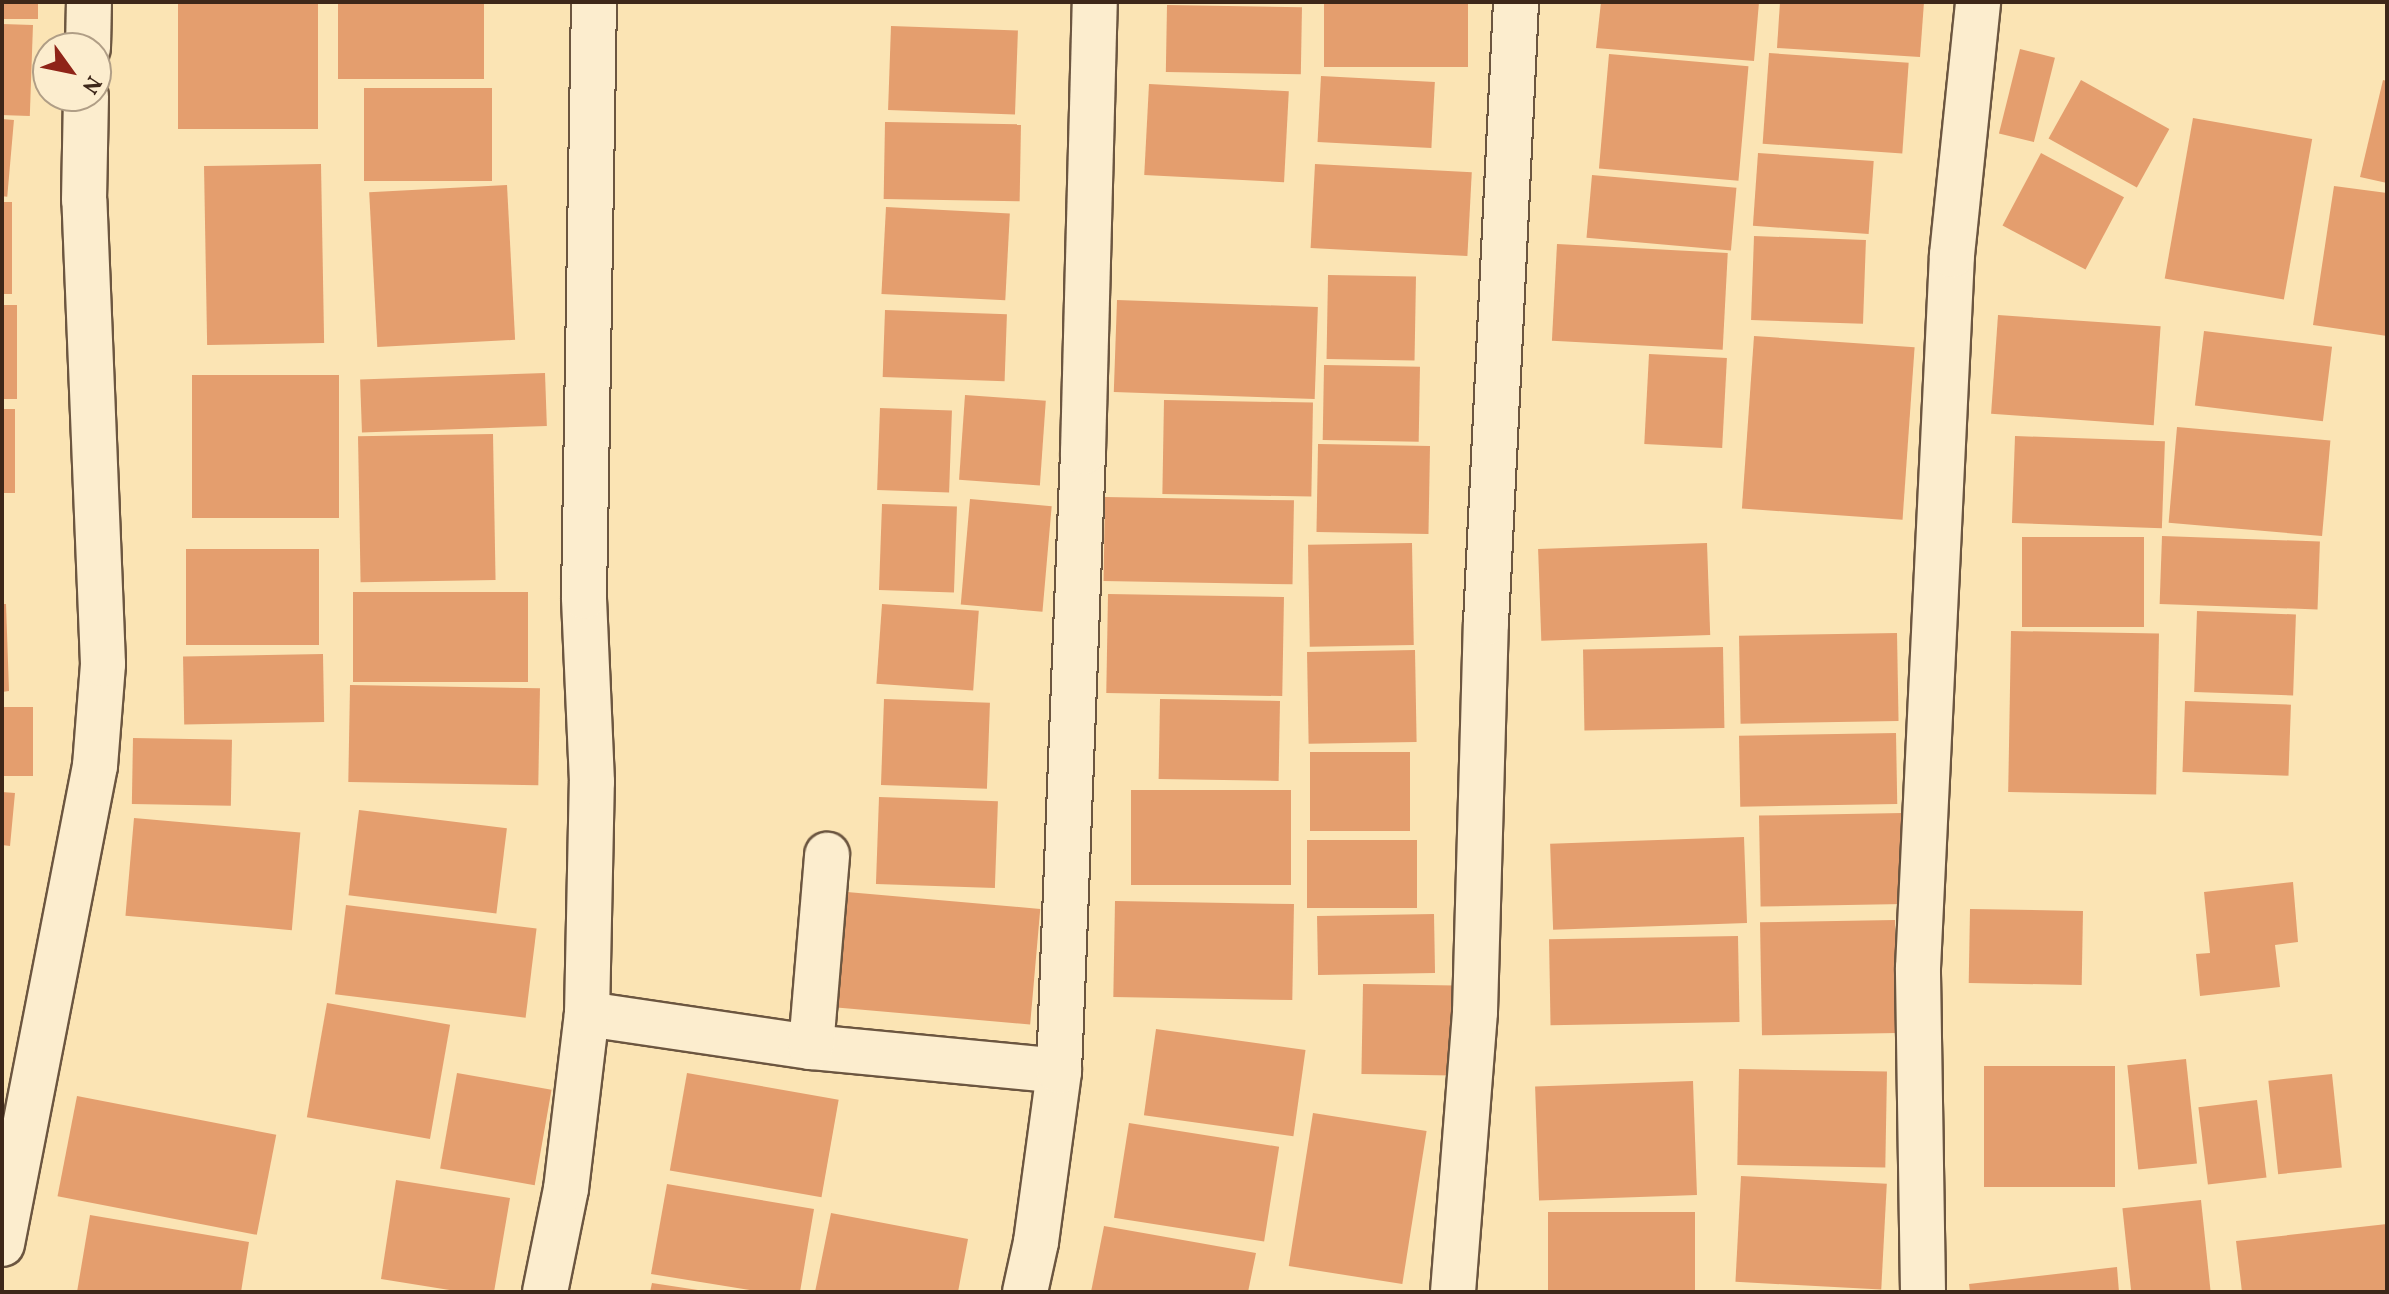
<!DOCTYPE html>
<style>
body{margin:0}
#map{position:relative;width:2389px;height:1294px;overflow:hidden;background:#fbe4b4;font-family:Vollkorn,serif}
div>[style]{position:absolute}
.building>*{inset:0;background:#e49e6e;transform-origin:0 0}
.roads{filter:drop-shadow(2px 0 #6c5640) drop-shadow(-2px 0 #6c5640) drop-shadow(0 2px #6c5640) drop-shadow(0 -2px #6c5640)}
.minor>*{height:44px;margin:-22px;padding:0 22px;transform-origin:22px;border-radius:22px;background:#fcedce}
span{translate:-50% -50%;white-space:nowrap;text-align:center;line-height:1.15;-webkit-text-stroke:8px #fcedce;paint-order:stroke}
.frame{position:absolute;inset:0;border:4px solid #3d2719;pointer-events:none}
.north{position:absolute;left:32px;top:32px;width:80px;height:80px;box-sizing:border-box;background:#fcedce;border:2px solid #b09e86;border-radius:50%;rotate:123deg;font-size:22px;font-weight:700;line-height:32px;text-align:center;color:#3d2719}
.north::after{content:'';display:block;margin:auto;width:28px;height:36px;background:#8f2418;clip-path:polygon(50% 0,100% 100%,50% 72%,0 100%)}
</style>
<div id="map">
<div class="building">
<div style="left:2px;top:2px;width:36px;height:17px"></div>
<div style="left:178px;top:2px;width:140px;height:127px"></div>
<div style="left:338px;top:2px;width:146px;height:77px"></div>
<div style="left:1324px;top:2px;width:144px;height:65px"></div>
<div style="clip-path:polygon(1601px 2px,1759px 2px,1754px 61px,1596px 48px)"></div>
<div style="clip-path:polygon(1780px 2px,1924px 2px,1920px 57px,1777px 48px)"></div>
<div style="left:1167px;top:5px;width:135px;height:67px;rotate:1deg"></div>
<div style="left:2px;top:24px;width:31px;height:91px;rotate:2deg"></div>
<div style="left:891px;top:26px;width:127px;height:84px;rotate:2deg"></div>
<div style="left:2020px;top:49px;width:36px;height:87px;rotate:14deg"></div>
<div style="left:1769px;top:53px;width:140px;height:91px;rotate:4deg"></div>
<div style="left:1609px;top:54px;width:140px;height:115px;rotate:5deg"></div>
<div style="left:1321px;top:76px;width:114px;height:66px;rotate:3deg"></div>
<div style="left:2081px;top:80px;width:101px;height:67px;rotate:29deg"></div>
<div style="clip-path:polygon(2383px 80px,2387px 81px,2387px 183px,2360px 177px)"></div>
<div style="left:1149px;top:84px;width:140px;height:91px;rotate:3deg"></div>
<div style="left:364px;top:88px;width:128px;height:93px"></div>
<div style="left:2193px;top:118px;width:121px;height:163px;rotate:10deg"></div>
<div style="left:2px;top:119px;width:12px;height:77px;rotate:5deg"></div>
<div style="left:885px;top:122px;width:136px;height:77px;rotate:1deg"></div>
<div style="left:1758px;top:153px;width:116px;height:73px;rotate:4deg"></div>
<div style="left:2041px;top:153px;width:94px;height:82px;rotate:28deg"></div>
<div style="left:321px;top:164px;width:179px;height:117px;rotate:89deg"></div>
<div style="left:1315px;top:164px;width:157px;height:84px;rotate:3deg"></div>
<div style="left:1592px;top:175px;width:145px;height:63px;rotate:5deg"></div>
<div style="left:507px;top:185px;width:155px;height:138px;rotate:87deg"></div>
<div style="clip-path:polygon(2334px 186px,2387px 193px,2387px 336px,2313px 325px)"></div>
<div style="left:2px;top:202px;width:10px;height:92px"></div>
<div style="left:886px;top:207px;width:124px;height:87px;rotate:3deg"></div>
<div style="left:1754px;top:236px;width:112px;height:84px;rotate:2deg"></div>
<div style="left:1557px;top:244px;width:171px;height:97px;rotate:3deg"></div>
<div style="left:1328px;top:275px;width:88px;height:84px;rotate:1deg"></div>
<div style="left:1117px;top:300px;width:201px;height:92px;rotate:2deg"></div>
<div style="left:2px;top:305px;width:15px;height:94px"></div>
<div style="left:885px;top:310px;width:122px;height:67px;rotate:2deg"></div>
<div style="left:1998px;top:315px;width:163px;height:99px;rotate:4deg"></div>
<div style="left:2204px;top:331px;width:129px;height:75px;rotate:7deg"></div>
<div style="left:1754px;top:336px;width:161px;height:173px;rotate:4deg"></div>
<div style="left:1649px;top:354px;width:78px;height:90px;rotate:3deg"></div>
<div style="left:1324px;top:365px;width:96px;height:75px;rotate:1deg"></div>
<div style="left:545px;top:373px;width:53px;height:185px;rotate:88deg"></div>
<div style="left:192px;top:375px;width:147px;height:143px"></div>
<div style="left:965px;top:395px;width:81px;height:85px;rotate:4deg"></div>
<div style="left:1164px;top:400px;width:149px;height:94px;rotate:1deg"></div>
<div style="left:880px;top:408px;width:72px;height:82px;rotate:2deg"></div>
<div style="left:2px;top:409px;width:13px;height:84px"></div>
<div style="left:2177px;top:427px;width:154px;height:96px;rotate:5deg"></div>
<div style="left:493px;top:434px;width:146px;height:135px;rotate:89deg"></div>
<div style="left:2015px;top:436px;width:150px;height:87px;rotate:2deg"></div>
<div style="left:1430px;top:446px;width:88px;height:112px;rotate:91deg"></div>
<div style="left:1105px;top:497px;width:189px;height:84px;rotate:1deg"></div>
<div style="left:970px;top:499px;width:82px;height:106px;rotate:5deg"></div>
<div style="left:882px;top:504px;width:75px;height:86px;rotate:2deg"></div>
<div style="left:2162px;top:536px;width:158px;height:68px;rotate:2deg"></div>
<div style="left:2022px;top:537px;width:122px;height:90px"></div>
<div style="left:1412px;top:543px;width:102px;height:104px;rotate:89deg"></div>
<div style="left:1707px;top:543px;width:92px;height:169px;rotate:88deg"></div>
<div style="left:186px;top:549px;width:133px;height:96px"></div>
<div style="left:353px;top:592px;width:175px;height:90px"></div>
<div style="left:1108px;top:594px;width:176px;height:99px;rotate:1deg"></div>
<div style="clip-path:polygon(2px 604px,6px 604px,9px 691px,2px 692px)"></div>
<div style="left:882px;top:604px;width:97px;height:80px;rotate:4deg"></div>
<div style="left:2197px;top:611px;width:99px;height:81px;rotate:2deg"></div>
<div style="left:2011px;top:631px;width:148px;height:161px;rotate:1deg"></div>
<div style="left:1897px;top:633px;width:88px;height:158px;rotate:89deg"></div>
<div style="left:1723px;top:647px;width:81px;height:140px;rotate:89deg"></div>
<div style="left:1415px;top:650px;width:92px;height:108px;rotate:89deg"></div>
<div style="left:323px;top:654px;width:68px;height:140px;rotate:89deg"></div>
<div style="left:350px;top:685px;width:190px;height:97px;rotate:1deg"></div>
<div style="left:884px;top:699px;width:106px;height:86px;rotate:2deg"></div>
<div style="left:1280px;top:701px;width:80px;height:120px;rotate:91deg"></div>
<div style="left:2185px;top:701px;width:106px;height:71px;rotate:2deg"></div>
<div style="left:2px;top:707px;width:31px;height:69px"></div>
<div style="left:1896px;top:733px;width:71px;height:157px;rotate:89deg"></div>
<div style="left:133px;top:738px;width:99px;height:66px;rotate:1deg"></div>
<div style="left:1410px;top:752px;width:79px;height:100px;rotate:90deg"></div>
<div style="left:1291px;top:790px;width:95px;height:160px;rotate:90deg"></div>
<div style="clip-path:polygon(2px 792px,15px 793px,10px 846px,2px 845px)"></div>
<div style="left:879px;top:797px;width:119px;height:87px;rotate:2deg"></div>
<div style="left:359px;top:810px;width:149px;height:86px;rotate:7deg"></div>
<div style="left:1902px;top:813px;width:91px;height:143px;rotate:89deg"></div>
<div style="left:134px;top:818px;width:167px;height:98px;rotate:5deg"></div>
<div style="left:1744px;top:837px;width:86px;height:194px;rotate:88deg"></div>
<div style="left:1307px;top:840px;width:110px;height:68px"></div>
<div style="clip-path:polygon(2293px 882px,2298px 942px,2275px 945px,2280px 987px,2200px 996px,2196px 954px,2210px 953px,2204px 892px)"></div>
<div style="left:847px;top:892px;width:194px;height:116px;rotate:5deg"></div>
<div style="left:1115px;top:901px;width:179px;height:96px;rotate:1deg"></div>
<div style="left:346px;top:905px;width:192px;height:90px;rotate:7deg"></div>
<div style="left:1970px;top:909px;width:113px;height:74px;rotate:1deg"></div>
<div style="left:1434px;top:914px;width:59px;height:117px;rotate:89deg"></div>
<div style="left:1895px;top:920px;width:113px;height:135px;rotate:89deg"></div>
<div style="left:1738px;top:936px;width:86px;height:189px;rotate:89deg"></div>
<div style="left:1363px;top:984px;width:92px;height:90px;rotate:1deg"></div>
<div style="left:327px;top:1003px;width:125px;height:116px;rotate:10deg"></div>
<div style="left:1156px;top:1029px;width:151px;height:87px;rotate:8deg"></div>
<div style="left:2186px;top:1059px;width:105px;height:59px;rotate:84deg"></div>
<div style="left:2115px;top:1066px;width:121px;height:131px;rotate:90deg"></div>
<div style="left:1739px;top:1069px;width:148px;height:96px;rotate:1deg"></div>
<div style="left:457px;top:1073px;width:96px;height:97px;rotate:10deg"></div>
<div style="left:687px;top:1073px;width:154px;height:99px;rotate:10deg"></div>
<div style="left:2332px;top:1074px;width:94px;height:64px;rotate:84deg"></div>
<div style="left:1693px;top:1081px;width:114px;height:158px;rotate:88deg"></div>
<div style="left:77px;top:1096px;width:203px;height:102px;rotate:11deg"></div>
<div style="left:2257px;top:1100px;width:78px;height:59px;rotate:83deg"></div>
<div style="left:1313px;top:1113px;width:115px;height:155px;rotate:9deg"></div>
<div style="left:1129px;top:1123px;width:152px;height:96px;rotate:9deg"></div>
<div style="left:1741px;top:1176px;width:146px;height:106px;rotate:3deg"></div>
<div style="clip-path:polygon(396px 1180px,510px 1198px,494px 1292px,462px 1292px,381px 1279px)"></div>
<div style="clip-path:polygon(667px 1184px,814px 1209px,800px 1292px,762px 1292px,651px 1274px)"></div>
<div style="left:2201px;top:1200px;width:92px;height:79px;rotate:84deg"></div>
<div style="left:1548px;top:1212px;width:147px;height:80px"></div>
<div style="clip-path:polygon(831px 1213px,968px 1239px,958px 1292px,815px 1292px)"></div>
<div style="clip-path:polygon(90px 1215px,249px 1242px,241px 1292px,77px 1292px)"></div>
<div style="clip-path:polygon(2387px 1224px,2387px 1292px,2242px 1292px,2236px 1241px)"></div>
<div style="clip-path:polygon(1104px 1226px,1256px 1253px,1248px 1292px,1091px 1292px)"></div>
<div style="clip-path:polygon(2117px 1267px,2119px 1292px,1970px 1292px,1969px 1284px)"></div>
<div style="clip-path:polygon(652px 1283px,698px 1290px,698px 1292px,650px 1292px)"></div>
</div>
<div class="roads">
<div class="minor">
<div style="left:88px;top:48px;width:46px;rotate:-88.8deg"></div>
<div style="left:587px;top:1014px;width:226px;rotate:8.4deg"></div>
<div style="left:811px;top:1047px;width:249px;rotate:5.5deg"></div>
<div style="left:811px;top:1047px;width:193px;rotate:-85.2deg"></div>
<div style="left:2px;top:1244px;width:487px;rotate:-79deg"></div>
<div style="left:95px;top:766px;width:102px;rotate:-85.5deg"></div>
<div style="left:103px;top:664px;width:464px;rotate:-92.3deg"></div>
<div style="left:84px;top:200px;width:104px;rotate:-88.9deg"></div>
<div style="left:545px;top:1292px;width:105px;rotate:-78.5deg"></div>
<div style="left:566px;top:1189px;width:176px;rotate:-83.2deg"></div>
<div style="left:587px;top:1014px;width:232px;rotate:-88.8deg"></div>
<div style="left:592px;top:782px;width:185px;rotate:-92.5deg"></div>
<div style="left:584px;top:597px;width:595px;rotate:-89.04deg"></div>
<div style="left:1025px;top:1292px;width:51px;rotate:-77.6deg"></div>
<div style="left:1036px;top:1242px;width:173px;rotate:-82.3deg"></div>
<div style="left:1059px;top:1071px;width:619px;rotate:-87.78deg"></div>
<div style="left:1083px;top:452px;width:450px;rotate:-88.5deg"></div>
<div style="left:1453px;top:1292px;width:281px;rotate:-85.5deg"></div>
<div style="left:1475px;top:1012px;width:389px;rotate:-88.4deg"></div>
<div style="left:1486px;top:623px;width:622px;rotate:-87.23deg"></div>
<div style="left:1923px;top:1292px;width:324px;rotate:-90.9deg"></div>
<div style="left:1918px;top:968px;width:714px;rotate:-87.27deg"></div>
<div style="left:1952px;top:255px;width:254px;rotate:-84.1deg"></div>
</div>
</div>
<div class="frame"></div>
<div class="north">N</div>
</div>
